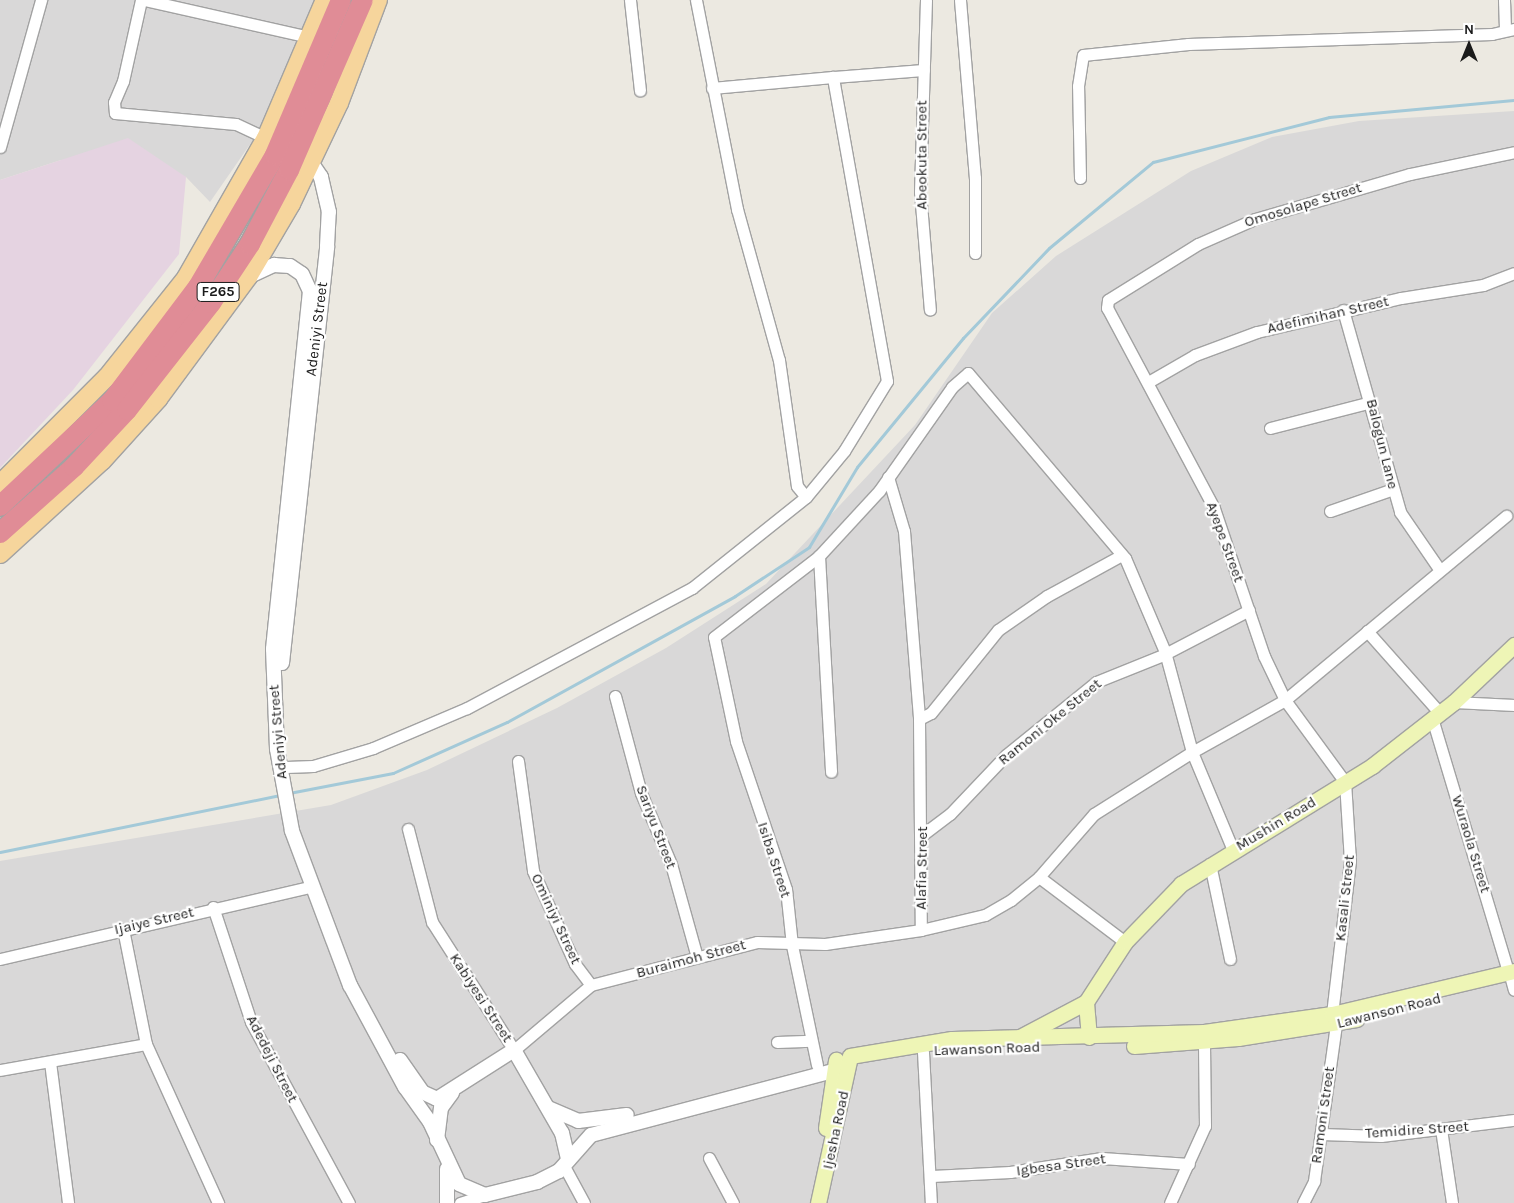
<!DOCTYPE html>
<style>
body{margin:0}
#map{position:relative;width:1514px;height:1203px;overflow:hidden;background:#ece9e1;font-family:Karla,sans-serif}
div>[style]{position:absolute}
.residential>*{inset:0;background:#d9d8d8}
.industrial>*{inset:0;background:#e5d3e1}
.stream>*{height:3px;margin:-1.5px;padding:0 1.5px;transform-origin:1.5px;border-radius:1.5px;background:#a3c9d8}
.roads{filter:drop-shadow(1px 0 #a2a2a2) drop-shadow(-1px 0 #a2a2a2) drop-shadow(0 1px #a2a2a2) drop-shadow(0 -1px #a2a2a2)}
.minor>*{height:11px;margin:-5.5px;padding:0 5.5px;transform-origin:5.5px;border-radius:5.5px;background:#fff}
.tertiary>*{height:14px;margin:-7px;padding:0 7px;transform-origin:7px;border-radius:7px;background:#fff}
.secondary>*{height:15px;margin:-7.5px;padding:0 7.5px;transform-origin:7.5px;border-radius:7.5px;background:#eef5b6}
.primary>*{height:18px;margin:-9px;padding:0 9px;transform-origin:9px;border-radius:9px;background:#f6d59c}
.motorway>*{height:20px;margin:-10px;padding:0 10px;transform-origin:10px;border-radius:10px;background:#e08c96}
span{translate:-50% -50%;white-space:nowrap;text-align:center;line-height:1.15;-webkit-text-stroke:4.5px #fff;paint-order:stroke}
.shield-label span{padding:1px 4px;background:#fff;border:1px solid;border-radius:4px;-webkit-text-stroke-width:0}
.shield-label{font-size:14px;color:#1b1b1b;font-weight:700}
.street-label{font-size:15px;color:#1b1b1b}
.north{position:absolute;left:1444px;top:20px;width:50px;height:50px;-webkit-text-stroke:4px #fff;paint-order:stroke;rotate:0deg;font-size:14px;font-weight:700;line-height:20px;text-align:center;color:#1b1b1b}
.north::after{content:'';display:block;margin:auto;width:18px;height:22px;background:#1b1b1b;clip-path:polygon(50% 0,100% 100%,50% 72%,0 100%)}
</style>
<div id="map">
<div class="residential">
<div style="clip-path:polygon(0 0,322px 0,267px 120px,210px 202px,186px 177px,61px 160px,0 180px)"></div>
<div style="clip-path:polygon(1514px 111px,1514px 1203px,0 1203px,0 861px,331px 805px,427px 770px,557px 708px,666px 648px,766px 584px,915px 425px,992px 313px,1056px 256px,1191px 171px,1272px 137px,1359px 121px)"></div>
</div>
<div class="industrial">
<div style="clip-path:polygon(128px 138px,186px 177px,179px 254px,73px 390px,0 468px,0 180px)"></div>
</div>
<div class="stream">
<div style="left:289px;top:793px;width:106px;rotate:-10.9deg"></div>
<div style="left:393px;top:773px;width:125px;rotate:-24.1deg"></div>
<div style="left:507px;top:722px;width:260px;rotate:-28.9deg"></div>
<div style="left:735px;top:596px;width:89px;rotate:-33.5deg"></div>
<div style="left:809px;top:547px;width:93px;rotate:-59deg"></div>
<div style="left:857px;top:467px;width:167px;rotate:-50.6deg"></div>
<div style="left:963px;top:338px;width:124px;rotate:-46.3deg"></div>
<div style="left:1049px;top:248px;width:135px;rotate:-39.6deg"></div>
<div style="left:1153px;top:162px;width:182px;rotate:-14.3deg"></div>
<div style="left:1329px;top:117px;width:186px;rotate:-5.3deg"></div>
<div style="left:0;top:852px;width:287px;rotate:-11.5deg"></div>
</div>
<div class="roads">
<div class="minor">
<div style="left:141px;top:0;width:83px;rotate:102.5deg"></div>
<div style="left:123px;top:81px;width:23px;rotate:113deg"></div>
<div style="left:114px;top:102px;width:11px;rotate:85deg"></div>
<div style="left:115px;top:113px;width:121px;rotate:5.2deg"></div>
<div style="left:236px;top:124px;width:33px;rotate:25deg"></div>
<div style="left:145px;top:0;width:168px;rotate:12.7deg"></div>
<div style="left:630px;top:0;width:91px;rotate:83.7deg"></div>
<div style="left:696px;top:0;width:213px;rotate:78.9deg"></div>
<div style="left:737px;top:209px;width:157px;rotate:74.5deg"></div>
<div style="left:779px;top:360px;width:127px;rotate:81.9deg"></div>
<div style="left:797px;top:486px;width:14px;rotate:51deg"></div>
<div style="left:926px;top:0;width:192px;rotate:91.8deg"></div>
<div style="left:920px;top:192px;width:118px;rotate:85.2deg"></div>
<div style="left:960px;top:0;width:179px;rotate:85.2deg"></div>
<div style="left:975px;top:178px;width:75px;rotate:90deg"></div>
<div style="left:1504px;top:0;width:30px;rotate:88deg"></div>
<div style="left:712px;top:88px;width:121px;rotate:-5.2deg"></div>
<div style="left:0;top:147px;width:153px;rotate:-74.4deg"></div>
<div style="left:1080px;top:178px;width:92px;rotate:-91.2deg"></div>
<div style="left:1078px;top:86px;width:31px;rotate:-81deg"></div>
<div style="left:1083px;top:55px;width:106px;rotate:-6deg"></div>
<div style="left:1188px;top:44px;width:304px;rotate:-1.9deg"></div>
<div style="left:1492px;top:34px;width:23px;rotate:-13deg"></div>
<div style="left:1343px;top:310px;width:210px;rotate:74.2deg"></div>
<div style="left:1400px;top:512px;width:69px;rotate:55.6deg"></div>
<div style="left:1150px;top:381px;width:52px;rotate:-30deg"></div>
<div style="left:1195px;top:355px;width:66px;rotate:-20.4deg"></div>
<div style="left:1257px;top:332px;width:148px;rotate:-13.3deg"></div>
<div style="left:1401px;top:298px;width:83px;rotate:-9deg"></div>
<div style="left:1483px;top:285px;width:33px;rotate:-21deg"></div>
<div style="left:1270px;top:428px;width:104px;rotate:-14.4deg"></div>
<div style="left:888px;top:477px;width:56px;rotate:73.5deg"></div>
<div style="left:904px;top:531px;width:189px;rotate:85.4deg"></div>
<div style="left:919px;top:719px;width:211px;rotate:89.5deg"></div>
<div style="left:921px;top:930px;width:66px;rotate:-13.2deg"></div>
<div style="left:985px;top:915px;width:30px;rotate:-30deg"></div>
<div style="left:1011px;top:900px;width:36px;rotate:-39deg"></div>
<div style="left:1039px;top:877px;width:84px;rotate:-48.9deg"></div>
<div style="left:1094px;top:814px;width:116px;rotate:-32.3deg"></div>
<div style="left:1192px;top:752px;width:106px;rotate:67.3deg"></div>
<div style="left:1330px;top:511px;width:67px;rotate:-19.2deg"></div>
<div style="left:819px;top:556px;width:216px;rotate:86.8deg"></div>
<div style="left:1367px;top:631px;width:108px;rotate:48.4deg"></div>
<div style="left:615px;top:696px;width:100px;rotate:75deg"></div>
<div style="left:641px;top:793px;width:77px;rotate:67.1deg"></div>
<div style="left:671px;top:864px;width:97px;rotate:74.4deg"></div>
<div style="left:1454px;top:702px;width:60px;rotate:2.9deg"></div>
<div style="left:1432px;top:718px;width:265px;rotate:73.3deg"></div>
<div style="left:919px;top:719px;width:13px;rotate:-27deg"></div>
<div style="left:931px;top:713px;width:107px;rotate:-51.1deg"></div>
<div style="left:998px;top:630px;width:60px;rotate:-34.8deg"></div>
<div style="left:1047px;top:596px;width:85px;rotate:-28.7deg"></div>
<div style="left:518px;top:761px;width:111px;rotate:82.2deg"></div>
<div style="left:533px;top:871px;width:102px;rotate:65.7deg"></div>
<div style="left:575px;top:964px;width:26px;rotate:53deg"></div>
<div style="left:286px;top:767px;width:27px;rotate:-2deg"></div>
<div style="left:313px;top:766px;width:63px;rotate:-16.7deg"></div>
<div style="left:373px;top:748px;width:102px;rotate:-23.1deg"></div>
<div style="left:467px;top:708px;width:255px;rotate:-28.1deg"></div>
<div style="left:692px;top:588px;width:146px;rotate:-38.6deg"></div>
<div style="left:806px;top:497px;width:60px;rotate:-50.4deg"></div>
<div style="left:844px;top:451px;width:82px;rotate:-58.4deg"></div>
<div style="left:887px;top:381px;width:309px;rotate:-100.1deg"></div>
<div style="left:833px;top:77px;width:91px;rotate:-4.4deg"></div>
<div style="left:408px;top:829px;width:96px;rotate:75.5deg"></div>
<div style="left:432px;top:922px;width:152px;rotate:57.4deg"></div>
<div style="left:514px;top:1050px;width:101px;rotate:-40.2deg"></div>
<div style="left:591px;top:985px;width:171px;rotate:-14.5deg"></div>
<div style="left:757px;top:942px;width:68px;rotate:1.7deg"></div>
<div style="left:825px;top:944px;width:97px;rotate:-8.3deg"></div>
<div style="left:922px;top:835px;width:35px;rotate:-37deg"></div>
<div style="left:950px;top:814px;width:81px;rotate:-46.5deg"></div>
<div style="left:1006px;top:755px;width:116px;rotate:-39deg"></div>
<div style="left:1096px;top:682px;width:72px;rotate:-21.9deg"></div>
<div style="left:1163px;top:655px;width:97px;rotate:-27.6deg"></div>
<div style="left:1210px;top:864px;width:97px;rotate:78.1deg"></div>
<div style="left:1039px;top:877px;width:108px;rotate:37.1deg"></div>
<div style="left:213px;top:907px;width:121px;rotate:71.7deg"></div>
<div style="left:251px;top:1022px;width:206px;rotate:61.6deg"></div>
<div style="left:123px;top:929px;width:117px;rotate:78.7deg"></div>
<div style="left:146px;top:1044px;width:175px;rotate:65.6deg"></div>
<div style="left:0;top:959px;width:317px;rotate:-13.1deg"></div>
<div style="left:1511px;top:979px;width:11px;rotate:75deg"></div>
<div style="left:1332px;top:1014px;width:154px;rotate:-83.3deg"></div>
<div style="left:1350px;top:861px;width:79px;rotate:-93.6deg"></div>
<div style="left:1345px;top:782px;width:102px;rotate:-126.2deg"></div>
<div style="left:1285px;top:700px;width:49px;rotate:-115.5deg"></div>
<div style="left:1264px;top:656px;width:156px;rotate:-108.7deg"></div>
<div style="left:1214px;top:508px;width:227px;rotate:-118.1deg"></div>
<div style="left:1107px;top:308px;width:8px;rotate:-83deg"></div>
<div style="left:1108px;top:300px;width:106px;rotate:-31.9deg"></div>
<div style="left:1198px;top:244px;width:62px;rotate:-23.7deg"></div>
<div style="left:1255px;top:219px;width:161px;rotate:-16.2deg"></div>
<div style="left:1410px;top:174px;width:106px;rotate:-11.9deg"></div>
<div style="left:777px;top:1042px;width:34px;rotate:-2deg"></div>
<div style="left:923px;top:1052px;width:151px;rotate:87deg"></div>
<div style="left:50px;top:1062px;width:142px;rotate:82.7deg"></div>
<div style="left:817px;top:1065px;width:123px;rotate:-101.8deg"></div>
<div style="left:792px;top:945px;width:56px;rotate:-96.1deg"></div>
<div style="left:786px;top:889px;width:156px;rotate:-108.7deg"></div>
<div style="left:736px;top:741px;width:106px;rotate:-101.9deg"></div>
<div style="left:714px;top:637px;width:133px;rotate:-37.6deg"></div>
<div style="left:819px;top:556px;width:88px;rotate:-47.3deg"></div>
<div style="left:879px;top:491px;width:127px;rotate:-54.9deg"></div>
<div style="left:952px;top:387px;width:21px;rotate:-41deg"></div>
<div style="left:968px;top:373px;width:243px;rotate:49.7deg"></div>
<div style="left:1125px;top:558px;width:102px;rotate:66.9deg"></div>
<div style="left:1165px;top:652px;width:104px;rotate:74.9deg"></div>
<div style="left:1192px;top:752px;width:107px;rotate:-29.2deg"></div>
<div style="left:1285px;top:700px;width:288px;rotate:-39.8deg"></div>
<div style="left:0;top:1070px;width:148px;rotate:-10.1deg"></div>
<div style="left:1441px;top:1129px;width:75px;rotate:81.5deg"></div>
<div style="left:1321px;top:1134px;width:60px;rotate:1.9deg"></div>
<div style="left:1381px;top:1136px;width:134px;rotate:-6.9deg"></div>
<div style="left:709px;top:1158px;width:51px;rotate:61.9deg"></div>
<div style="left:564px;top:1166px;width:42px;rotate:61.6deg"></div>
<div style="left:932px;top:1176px;width:78px;rotate:-2.9deg"></div>
<div style="left:1010px;top:1172px;width:93px;rotate:-8.7deg"></div>
<div style="left:1102px;top:1158px;width:87px;rotate:3.9deg"></div>
<div style="left:460px;top:1203px;width:26px;rotate:-18deg"></div>
<div style="left:1170px;top:1203px;width:85px;rotate:-65.6deg"></div>
<div style="left:1205px;top:1126px;width:85px;rotate:-90.7deg"></div>
<div style="left:1303px;top:1203px;width:25px;rotate:-63deg"></div>
<div style="left:1314px;top:1181px;width:159px;rotate:-82deg"></div>
</div>
<div class="tertiary">
<div style="left:248px;top:277px;width:29px;rotate:-25deg"></div>
<div style="left:274px;top:265px;width:16px;rotate:4deg"></div>
<div style="left:290px;top:266px;width:14px;rotate:34deg"></div>
<div style="left:302px;top:274px;width:19px;rotate:65deg"></div>
<div style="left:310px;top:291px;width:360px;rotate:95.9deg"></div>
<div style="left:273px;top:649px;width:100px;rotate:87.7deg"></div>
<div style="left:277px;top:749px;width:83px;rotate:79.6deg"></div>
<div style="left:292px;top:831px;width:165px;rotate:69.4deg"></div>
<div style="left:350px;top:985px;width:116px;rotate:61.7deg"></div>
<div style="left:405px;top:1087px;width:43px;rotate:54.5deg"></div>
<div style="left:430px;top:1122px;width:68px;rotate:64.9deg"></div>
<div style="left:459px;top:1184px;width:28px;rotate:23deg"></div>
<div style="left:485px;top:1195px;width:54px;rotate:-14deg"></div>
<div style="left:537px;top:1182px;width:25px;rotate:-27deg"></div>
<div style="left:559px;top:1171px;width:48px;rotate:-48.4deg"></div>
<div style="left:591px;top:1135px;width:262px;rotate:-14.8deg"></div>
<div style="left:282px;top:663px;width:419px;rotate:-83.8deg"></div>
<div style="left:327px;top:246px;width:34px;rotate:-87deg"></div>
<div style="left:329px;top:212px;width:36px;rotate:-103deg"></div>
<div style="left:321px;top:177px;width:18px;rotate:-124deg"></div>
<div style="left:400px;top:1060px;width:39px;rotate:55deg"></div>
<div style="left:422px;top:1092px;width:17px;rotate:25deg"></div>
<div style="left:437px;top:1099px;width:91px;rotate:-32.5deg"></div>
<div style="left:514px;top:1050px;width:96px;rotate:60deg"></div>
<div style="left:562px;top:1133px;width:28px;rotate:77deg"></div>
<div style="left:548px;top:1108px;width:33px;rotate:23deg"></div>
<div style="left:578px;top:1121px;width:49px;rotate:-7deg"></div>
<div style="left:437px;top:1140px;width:32px;rotate:-83deg"></div>
<div style="left:441px;top:1108px;width:19px;rotate:-54deg"></div>
<div style="left:447px;top:1203px;width:34px;rotate:-90deg"></div>
</div>
<div class="secondary">
<div style="left:1020px;top:1037px;width:75px;rotate:-27.9deg"></div>
<div style="left:1089px;top:1037px;width:35px;rotate:-95deg"></div>
<div style="left:1086px;top:1002px;width:72px;rotate:-57deg"></div>
<div style="left:1125px;top:942px;width:81px;rotate:-46deg"></div>
<div style="left:1181px;top:884px;width:225px;rotate:-31.7deg"></div>
<div style="left:1372px;top:766px;width:104px;rotate:-38deg"></div>
<div style="left:1454px;top:702px;width:83px;rotate:-43.5deg"></div>
<div style="left:1134px;top:1046px;width:104px;rotate:-4.4deg"></div>
<div style="left:1238px;top:1038px;width:120px;rotate:-9.1deg"></div>
<div style="left:826px;top:1128px;width:69px;rotate:-81.6deg"></div>
<div style="left:818px;top:1203px;width:150px;rotate:-77.7deg"></div>
<div style="left:850px;top:1056px;width:103px;rotate:-9.5deg"></div>
<div style="left:952px;top:1039px;width:252px;rotate:-1.6deg"></div>
<div style="left:1204px;top:1032px;width:129px;rotate:-8deg"></div>
<div style="left:1332px;top:1014px;width:187px;rotate:-13.3deg"></div>
</div>
<div class="primary">
<div style="left:0;top:484px;width:151px;rotate:-45deg"></div>
<div style="left:107px;top:377px;width:127px;rotate:-51.4deg"></div>
<div style="left:186px;top:278px;width:161px;rotate:-60.3deg"></div>
<div style="left:266px;top:138px;width:150px;rotate:-66.9deg"></div>
<div style="left:0;top:554px;width:138px;rotate:-42.4deg"></div>
<div style="left:102px;top:461px;width:84px;rotate:-47.9deg"></div>
<div style="left:158px;top:399px;width:152px;rotate:-53.6deg"></div>
<div style="left:248px;top:277px;width:85px;rotate:-59.5deg"></div>
<div style="left:291px;top:204px;width:112px;rotate:-64.6deg"></div>
<div style="left:339px;top:103px;width:110px;rotate:-69.3deg"></div>
</div>
<div class="motorway">
<div style="left:0;top:506px;width:154px;rotate:-43.2deg"></div>
<div style="left:112px;top:401px;width:143px;rotate:-53deg"></div>
<div style="left:198px;top:287px;width:153px;rotate:-59.7deg"></div>
<div style="left:275px;top:155px;width:168px;rotate:-66.9deg"></div>
<div style="left:0;top:533px;width:99px;rotate:-41.7deg"></div>
<div style="left:74px;top:467px;width:78px;rotate:-47.1deg"></div>
<div style="left:127px;top:410px;width:136px;rotate:-51.9deg"></div>
<div style="left:211px;top:303px;width:71px;rotate:-56.5deg"></div>
<div style="left:250px;top:244px;width:84px;rotate:-62.2deg"></div>
<div style="left:289px;top:170px;width:185px;rotate:-66.5deg"></div>
</div>
</div>
<div class="shield-label">
<span style="left:218px;top:292px">F265</span>
</div>
<div class="street-label">
<span style="left:922px;top:155px;rotate:-90deg">Abeokuta Street</span>
<span style="left:1303px;top:205px;rotate:-17deg">Omosolape Street</span>
<span style="left:1328px;top:315px;rotate:-13deg">Adefimihan Street</span>
<span style="left:317px;top:329px;rotate:-83deg">Adeniyi Street</span>
<span style="left:1382px;top:444px;rotate:76deg">Balogun Lane</span>
<span style="left:1225px;top:542px;rotate:70deg">Ayepe Street</span>
<span style="left:1050px;top:722px;rotate:-39deg">Ramoni Oke Street</span>
<span style="left:278px;top:732px;rotate:-95deg">Adeniyi Street</span>
<span style="left:1276px;top:824px;rotate:-31deg">Mushin Road</span>
<span style="left:656px;top:827px;rotate:69deg">Sariyu Street</span>
<span style="left:1471px;top:844px;rotate:73deg">Wuraola Street</span>
<span style="left:774px;top:860px;rotate:72deg">Isiba Street</span>
<span style="left:922px;top:868px;rotate:-89deg">Alafia Street</span>
<span style="left:1345px;top:898px;rotate:-84deg">Kasali Street</span>
<span style="left:556px;top:919px;rotate:65deg">Ominiyi Street</span>
<span style="left:154px;top:921px;rotate:-13deg">Ijaiye Street</span>
<span style="left:691px;top:959px;rotate:-15deg">Buraimoh Street</span>
<span style="left:481px;top:998px;rotate:57deg">Kabiyesi Street</span>
<span style="left:1389px;top:1011px;rotate:-14deg">Lawanson Road</span>
<span style="left:987px;top:1049px;rotate:-2deg">Lawanson Road</span>
<span style="left:272px;top:1059px;rotate:63deg">Adedeji Street</span>
<span style="left:1323px;top:1115px;rotate:-82deg">Ramoni Street</span>
<span style="left:836px;top:1130px;rotate:-78deg">Ijesha Road</span>
<span style="left:1417px;top:1130px;rotate:-4deg">Temidire Street</span>
<span style="left:1061px;top:1165px;rotate:-8deg">Igbesa Street</span>
</div>
<div class="north">N</div>
</div>
